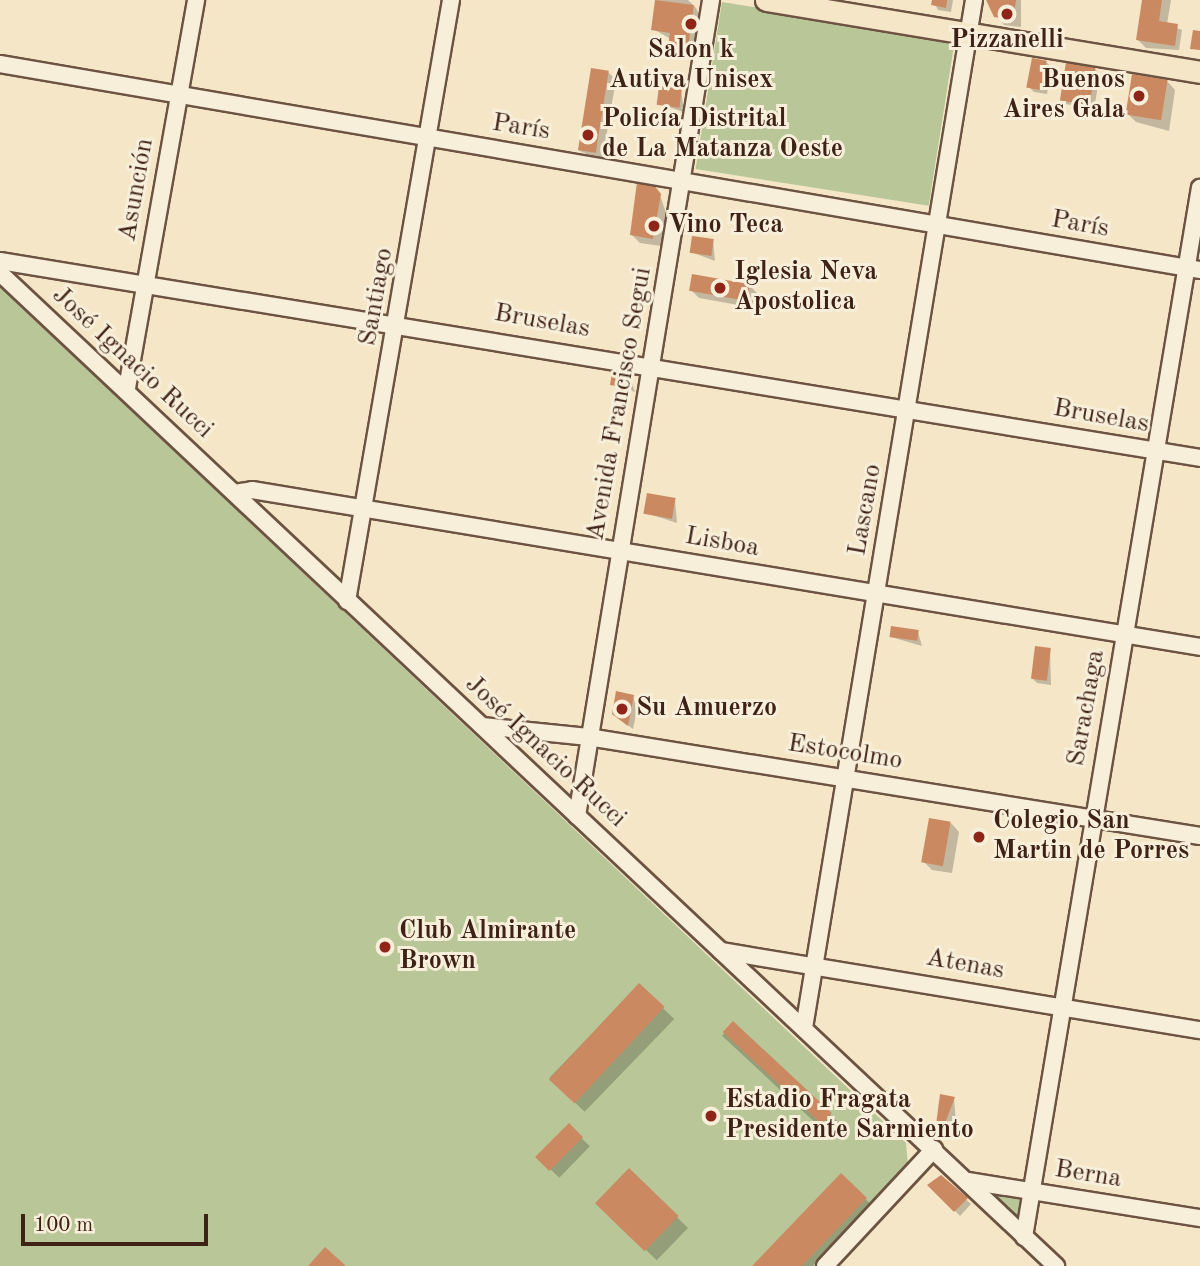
<!DOCTYPE html>
<meta charset="utf-8">
<style>
body{margin:0}
#map{position:relative;width:1200px;height:1266px;overflow:hidden;background:#f4e6c7;font-family:"Old Standard TT",serif}
div>[style]{position:absolute}
.green>*{inset:0;background:#b9c697;transform-origin:0 0}
.shadow>*{inset:0;background:#0003;transform-origin:0 0}
.building>*{inset:0;background:#ca8961;transform-origin:0 0}
.roads{filter:drop-shadow(2px 0 #6c5342) drop-shadow(-2px 0 #6c5342) drop-shadow(0 2px #6c5342) drop-shadow(0 -2px #6c5342)}
.minor>*{height:16px;margin:-8px;padding:0 8px;transform-origin:8px;border-radius:8px;background:#f8efdb}
.major>*{height:21px;margin:-10.5px;padding:0 10.5px;transform-origin:10.5px;border-radius:10.5px;background:#f4e6c7}
.dots>*{width:19px;height:19px;translate:-50% -50%;box-sizing:border-box;border:4px solid #f8efdb;border-radius:50%}
span{translate:-50% -50%;white-space:nowrap;text-align:center;line-height:1.15;-webkit-text-stroke:6px #f8efdb;paint-order:stroke}
.poi-label{font-size:26px;color:#3e2215;font-weight:700}
.right{translate:-100% -50%;text-align:right}
.left{translate:0 -50%;text-align:left}
.street-label{font-size:26px;color:#3e2215}
.scale{position:absolute;left:21px;top:1214px;width:187px;height:32px;box-sizing:border-box;border:4px solid #3e2215;border-top:0;padding-left:9px;font-size:21px;line-height:24px;white-space:nowrap;color:#3e2215;-webkit-text-stroke:5px #f8efdb;paint-order:stroke}
</style>
<div id="map">
<div class="green">
<div style="left:722px;top:2px;width:236px;height:169px;rotate:9deg"></div>
<div style="clip-path:polygon(0 286px,906px 1143px,908px 1166px,813px 1266px,0 1266px)"></div>
<div style="clip-path:polygon(992px 1192px,1020px 1197px,1020px 1219px,990px 1196px)"></div>
</div>
<div class="shadow">
<div style="clip-path:polygon(657px 0,688px 0,696px 8px,702px 21px,691px 59px,674px 56px,671px 39px,653px 29px)"></div>
<div style="clip-path:polygon(933px 0,953px 0,951px 12px,938px 10px)"></div>
<div style="clip-path:polygon(988px 0,1021px 0,1021px 27px,1004px 25px)"></div>
<div style="clip-path:polygon(1144px 0,1171px 0,1167px 24px,1182px 30px,1179px 50px,1146px 48px,1138px 40px)"></div>
<div style="clip-path:polygon(1046px 62px,1052px 67px,1047px 94px,1034px 92px,1029px 87px)"></div>
<div style="clip-path:polygon(1095px 69px,1100px 74px,1094px 109px,1066px 104px,1061px 99px)"></div>
<div style="clip-path:polygon(608px 72px,616px 80px,602px 161px,578px 150px)"></div>
<div style="clip-path:polygon(1167px 81px,1175px 90px,1169px 131px,1136px 122px,1128px 114px)"></div>
<div style="clip-path:polygon(681px 90px,684px 112px,659px 104px)"></div>
<div style="clip-path:polygon(659px 192px,666px 213px,661px 246px,640px 243px,632px 235px)"></div>
<div style="clip-path:polygon(713px 241px,715px 261px,691px 252px)"></div>
<div style="clip-path:polygon(750px 286px,758px 294px,755px 308px,699px 298px,691px 290px)"></div>
<div style="clip-path:polygon(625px 370px,630px 376px,635px 392px,612px 384px)"></div>
<div style="clip-path:polygon(675px 500px,677px 523px,646px 513px)"></div>
<div style="clip-path:polygon(918px 632px,922px 646px,891px 637px)"></div>
<div style="clip-path:polygon(1050px 650px,1051px 685px,1037px 683px,1032px 678px)"></div>
<div style="clip-path:polygon(633px 696px,637px 710px,633px 729px,619px 719px)"></div>
<div style="clip-path:polygon(951px 823px,959px 832px,952px 873px,932px 870px,924px 862px)"></div>
<div style="left:639px;top:985px;width:49px;height:129px;rotate:44deg"></div>
<div style="left:733px;top:1024px;width:144px;height:16px;rotate:43deg"></div>
<div style="clip-path:polygon(954px 1098px,956px 1124px,942px 1129px,938px 1124px)"></div>
<div style="left:569px;top:1126px;width:29px;height:44px;rotate:44deg"></div>
<div style="left:629px;top:1171px;width:82px;height:45px;rotate:44deg"></div>
<div style="clip-path:polygon(841px 1176px,877px 1210px,823px 1266px,754px 1266px)"></div>
<div style="clip-path:polygon(941px 1177px,971px 1204px,960px 1216px,930px 1185px)"></div>
</div>
<div class="building">
<div style="clip-path:polygon(655px 0,694px 5px,687px 55px,667px 52px,670px 33px,651px 30px)"></div>
<div style="clip-path:polygon(932px 0,947px 0,946px 8px,931px 5px)"></div>
<div style="clip-path:polygon(986px 0,1016px 0,1013px 20px,994px 17px)"></div>
<div style="clip-path:polygon(1142px 0,1162px 0,1159px 21px,1178px 24px,1175px 46px,1136px 40px)"></div>
<div style="clip-path:polygon(1193px 30px,1200px 31px,1200px 50px,1190px 49px)"></div>
<div style="left:1032px;top:58px;width:15px;height:30px;rotate:11deg"></div>
<div style="left:1066px;top:62px;width:30px;height:39px;rotate:9deg"></div>
<div style="left:591px;top:68px;width:18px;height:83px;rotate:9deg"></div>
<div style="left:1132px;top:74px;width:36px;height:41px;rotate:9deg"></div>
<div style="left:659px;top:86px;width:23px;height:19px;rotate:7deg"></div>
<div style="clip-path:polygon(637px 182px,654px 185px,661px 194px,653px 239px,630px 235px)"></div>
<div style="left:692px;top:236px;width:22px;height:17px;rotate:8deg"></div>
<div style="left:692px;top:274px;width:59px;height:17px;rotate:10deg"></div>
<div style="clip-path:polygon(613px 366px,626px 369px,632px 389px,610px 385px)"></div>
<div style="left:647px;top:493px;width:29px;height:21px;rotate:10deg"></div>
<div style="left:891px;top:626px;width:28px;height:11px;rotate:8deg"></div>
<div style="left:1035px;top:646px;width:16px;height:33px;rotate:7deg"></div>
<div style="clip-path:polygon(616px 691px,634px 695px,628px 726px,612px 714px)"></div>
<div style="left:929px;top:818px;width:22px;height:45px;rotate:10deg"></div>
<div style="left:639px;top:983px;width:35px;height:132px;rotate:43deg"></div>
<div style="left:733px;top:1021px;width:135px;height:15px;rotate:43deg"></div>
<div style="clip-path:polygon(940px 1094px,955px 1097px,944px 1126px,936px 1125px)"></div>
<div style="left:569px;top:1123px;width:20px;height:48px;rotate:45deg"></div>
<div style="left:629px;top:1168px;width:69px;height:49px;rotate:44deg"></div>
<div style="clip-path:polygon(841px 1173px,867px 1198px,802px 1266px,752px 1266px)"></div>
<div style="clip-path:polygon(941px 1175px,968px 1198px,954px 1212px,927px 1185px)"></div>
<div style="clip-path:polygon(325px 1247px,346px 1266px,308px 1266px)"></div>
</div>
<div class="roads">
<div class="minor">
<div style="left:0;top:64px;width:1218px;rotate:9.74deg"></div>
<div style="left:0;top:261px;width:1216px;rotate:9.32deg"></div>
<div style="left:0;top:273px;width:1450px;rotate:43.24deg"></div>
<div style="left:127px;top:388px;width:394px;rotate:-79.9deg"></div>
<div style="left:235px;top:493px;width:17px;rotate:-10deg"></div>
<div style="left:252px;top:490px;width:961px;rotate:9.4deg"></div>
<div style="left:347px;top:601px;width:610px;rotate:-80.18deg"></div>
<div style="left:482px;top:726px;width:107px;rotate:5.9deg"></div>
<div style="left:588px;top:737px;width:620px;rotate:9.19deg"></div>
<div style="left:577px;top:816px;width:827px;rotate:-80.67deg"></div>
<div style="left:721px;top:951px;width:485px;rotate:9.4deg"></div>
<div style="left:804px;top:1028px;width:1042px;rotate:-80.61deg"></div>
<div style="left:968px;top:1181px;width:235px;rotate:9.1deg"></div>
<div style="left:1024px;top:1237px;width:1064px;rotate:-80.48deg"></div>
<div style="left:825px;top:1266px;width:160px;rotate:-47deg"></div>
</div>
<div class="major">
<div style="left:766px;top:0;width:440px;rotate:9.4deg"></div>
</div>
</div>
<div class="dots">
<div style="left:1007px;top:14px;background:#8f2418"></div>
<div style="left:691px;top:24px;background:#8f2418"></div>
<div style="left:1139px;top:96px;background:#8f2418"></div>
<div style="left:588px;top:135px;background:#8f2418"></div>
<div style="left:654px;top:226px;background:#8f2418"></div>
<div style="left:720px;top:288px;background:#8f2418"></div>
<div style="left:622px;top:709px;background:#8f2418"></div>
<div style="left:979px;top:837px;background:#8f2418"></div>
<div style="left:385px;top:947px;background:#8f2418"></div>
<div style="left:711px;top:1116px;background:#8f2418"></div>
</div>
<div class="poi-label">
<span style="left:1007px;top:41px">Pizzanelli</span>
<span style="left:691px;top:66px">Salon k<br>Autiva Unisex</span>
<span class="right" style="left:1125px;top:96px">Buenos<br>Aires Gala</span>
<span class="left" style="left:602px;top:135px">Policía Distrital<br>de La Matanza Oeste</span>
<span class="left" style="left:668px;top:226px">Vino Teca</span>
<span class="left" style="left:734px;top:288px">Iglesia Neva<br>Apostolica</span>
<span class="left" style="left:636px;top:709px">Su Amuerzo</span>
<span class="left" style="left:993px;top:837px">Colegio San<br>Martin de Porres</span>
<span class="left" style="left:399px;top:947px">Club Almirante<br>Brown</span>
<span class="left" style="left:725px;top:1116px">Estadio Fragata<br>Presidente Sarmiento</span>
</div>
<div class="street-label">
<span style="left:521px;top:128px;rotate:9deg">París</span>
<span style="left:137px;top:190px;rotate:-80deg">Asunción</span>
<span style="left:1080px;top:225px;rotate:10deg">París</span>
<span style="left:377px;top:297px;rotate:-80deg">Santiago</span>
<span style="left:542px;top:322px;rotate:10deg">Bruselas</span>
<span style="left:132px;top:363px;rotate:43deg">José Ignacio Rucci</span>
<span style="left:620px;top:404px;rotate:-80deg">Avenida Francisco Segui</span>
<span style="left:1101px;top:417px;rotate:10deg">Bruselas</span>
<span style="left:866px;top:510px;rotate:-80deg">Lascano</span>
<span style="left:722px;top:543px;rotate:10deg">Lisboa</span>
<span style="left:1087px;top:708px;rotate:-80deg">Sarachaga</span>
<span style="left:545px;top:752px;rotate:43deg">José Ignacio Rucci</span>
<span style="left:845px;top:753px;rotate:9deg">Estocolmo</span>
<span style="left:965px;top:965px;rotate:10deg">Atenas</span>
<span style="left:1088px;top:1175px;rotate:9deg">Berna</span>
</div>
<div class="scale">100 m</div>
</div>
